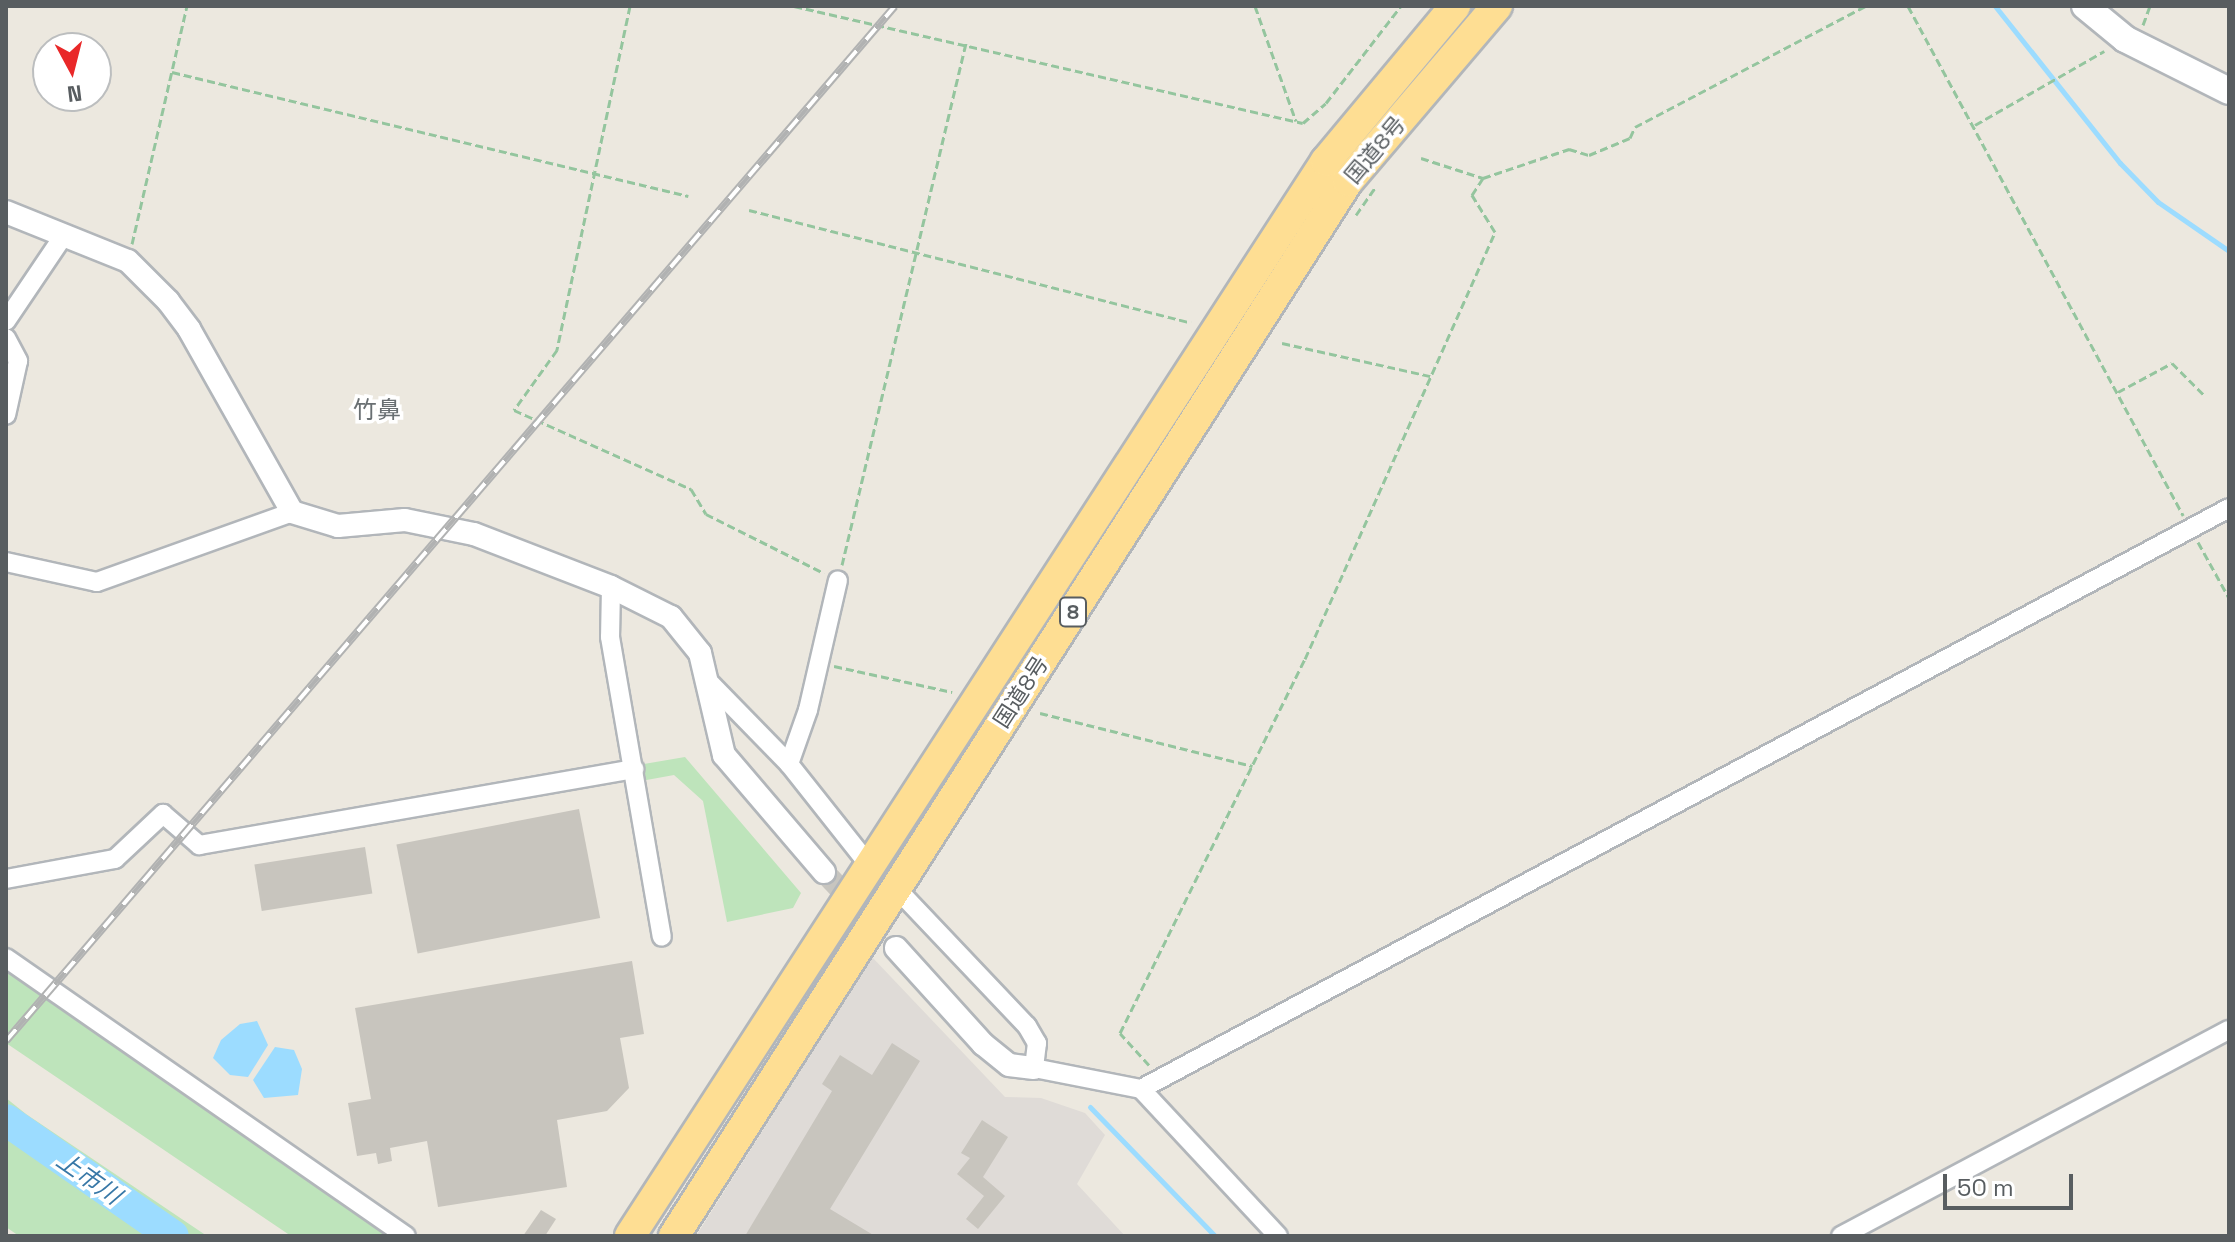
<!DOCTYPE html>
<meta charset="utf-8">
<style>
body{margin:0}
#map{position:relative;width:2235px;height:1242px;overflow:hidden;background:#ece8df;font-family:"Space Grotesk","Noto Sans JP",sans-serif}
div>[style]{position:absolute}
.industrial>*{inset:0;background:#dfdbd7}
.green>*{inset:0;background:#bee4bb}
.water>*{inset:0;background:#9cdcff}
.stream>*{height:5px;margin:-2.5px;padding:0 2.5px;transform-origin:2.5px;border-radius:2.5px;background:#9cdcff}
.river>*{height:32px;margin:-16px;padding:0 16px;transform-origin:16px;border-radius:16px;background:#9cdcff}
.building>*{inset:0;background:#c8c5be;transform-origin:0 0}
.tertiary-tunnel>*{height:22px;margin-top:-11px;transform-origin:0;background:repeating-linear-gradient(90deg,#c7c5bf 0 22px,transparent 0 33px)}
.path>*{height:3px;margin-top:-1.5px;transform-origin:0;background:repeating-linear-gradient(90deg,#94c59e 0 8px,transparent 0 12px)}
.roads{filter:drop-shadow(2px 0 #b2b6ba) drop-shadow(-2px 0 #b2b6ba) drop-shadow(0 2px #b2b6ba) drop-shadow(0 -2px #b2b6ba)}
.minor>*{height:18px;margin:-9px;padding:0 9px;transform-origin:9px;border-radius:9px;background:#fff}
.tertiary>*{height:22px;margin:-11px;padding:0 11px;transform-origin:11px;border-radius:11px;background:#fff}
.secondary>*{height:26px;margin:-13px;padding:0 13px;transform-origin:13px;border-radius:13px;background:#fff}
.trunk>*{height:30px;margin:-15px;padding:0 15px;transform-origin:15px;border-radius:15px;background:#fede93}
.rail>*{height:8px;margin-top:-4px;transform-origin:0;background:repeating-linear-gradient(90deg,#fff 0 15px,#b1b2b2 0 30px);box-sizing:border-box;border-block:2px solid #b1b2b2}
span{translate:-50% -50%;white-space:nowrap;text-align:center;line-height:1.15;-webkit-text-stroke:7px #fff;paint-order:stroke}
.shield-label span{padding:2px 6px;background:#fff;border:2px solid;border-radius:6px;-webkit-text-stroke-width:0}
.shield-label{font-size:20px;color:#585d60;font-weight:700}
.street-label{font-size:22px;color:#585d60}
.neighbourhood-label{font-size:24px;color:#696f72}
.water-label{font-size:24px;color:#3878a7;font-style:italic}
.frame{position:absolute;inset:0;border:8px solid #585d60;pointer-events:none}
.north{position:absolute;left:32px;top:32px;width:80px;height:80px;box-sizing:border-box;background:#fff;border:2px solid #bcbebf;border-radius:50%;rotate:173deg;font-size:22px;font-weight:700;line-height:32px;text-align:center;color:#585d60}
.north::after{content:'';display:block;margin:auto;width:28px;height:36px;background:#e92829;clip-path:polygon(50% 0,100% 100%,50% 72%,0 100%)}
.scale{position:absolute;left:1943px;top:1174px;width:130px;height:36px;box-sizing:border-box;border:4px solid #585d60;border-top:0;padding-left:10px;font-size:24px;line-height:28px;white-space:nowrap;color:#585d60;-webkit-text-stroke:6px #fff;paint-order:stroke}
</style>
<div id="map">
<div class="industrial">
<div style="clip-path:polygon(872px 957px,1005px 1097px,1041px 1098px,1085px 1113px,1105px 1135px,1077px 1184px,1125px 1236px,696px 1236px)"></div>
</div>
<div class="green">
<div style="clip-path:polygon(685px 757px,801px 893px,793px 908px,727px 922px,703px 801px,674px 775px,641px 781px,638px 765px)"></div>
<div style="clip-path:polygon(6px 965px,263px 1149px,397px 1236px,291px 1236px,6px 1043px)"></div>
<div style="clip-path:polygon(6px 1098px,26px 1114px,207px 1236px,19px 1236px,6px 1227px)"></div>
</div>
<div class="water">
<div style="clip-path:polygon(257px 1021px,268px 1045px,248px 1077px,230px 1075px,213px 1058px,221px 1040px,240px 1024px)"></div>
<div style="clip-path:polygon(275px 1047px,294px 1050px,302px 1069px,298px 1095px,264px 1098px,253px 1080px)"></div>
</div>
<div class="stream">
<div style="left:1995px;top:6px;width:201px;rotate:51.5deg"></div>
<div style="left:2120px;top:163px;width:54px;rotate:45.7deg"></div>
<div style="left:2158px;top:202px;width:86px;rotate:34.6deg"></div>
<div style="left:1090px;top:1107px;width:180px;rotate:45.9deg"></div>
</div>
<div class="river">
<div style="left:6px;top:1120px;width:203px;rotate:34.8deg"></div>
</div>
<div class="building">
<div style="left:579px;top:809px;width:111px;height:186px;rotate:79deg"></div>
<div style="left:365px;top:847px;width:47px;height:112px;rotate:81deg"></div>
<div style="clip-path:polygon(632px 961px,644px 1034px,620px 1038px,629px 1088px,607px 1111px,557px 1120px,567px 1187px,438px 1207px,427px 1141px,390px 1148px,392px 1161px,378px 1164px,376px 1153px,357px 1156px,348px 1103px,371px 1099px,355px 1008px)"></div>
<div style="clip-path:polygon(892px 1043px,920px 1061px,830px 1209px,875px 1236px,745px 1236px,832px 1091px,822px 1084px,840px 1055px,872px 1075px)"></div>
<div style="clip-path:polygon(982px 1120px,1008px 1137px,983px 1177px,1005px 1196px,978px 1229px,966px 1219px,984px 1196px,957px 1174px,970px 1158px,961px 1153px)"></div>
<div style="clip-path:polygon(541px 1210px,556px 1219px,545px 1236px,523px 1236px)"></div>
</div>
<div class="tertiary-tunnel">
<div style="left:824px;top:872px;width:105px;rotate:46.5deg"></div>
</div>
<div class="path">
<div style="left:630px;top:6px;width:352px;rotate:102deg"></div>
<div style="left:557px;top:350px;width:74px;rotate:125.6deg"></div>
<div style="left:514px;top:410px;width:194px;rotate:24.1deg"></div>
<div style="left:691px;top:489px;width:29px;rotate:59deg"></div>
<div style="left:706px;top:514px;width:132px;rotate:26.6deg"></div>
<div style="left:794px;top:6px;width:522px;rotate:12.95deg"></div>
<div style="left:1303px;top:123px;width:30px;rotate:-41deg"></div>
<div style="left:1326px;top:103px;width:123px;rotate:-52.3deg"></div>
<div style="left:1255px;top:6px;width:122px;rotate:70.4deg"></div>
<div style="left:1908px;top:6px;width:579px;rotate:61.62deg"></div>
<div style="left:2143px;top:25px;width:20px;rotate:-70deg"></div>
<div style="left:172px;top:72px;width:531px;rotate:13.51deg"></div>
<div style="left:1975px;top:125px;width:149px;rotate:-29.8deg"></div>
<div style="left:1421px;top:158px;width:65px;rotate:17.9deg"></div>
<div style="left:749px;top:210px;width:456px;rotate:14.3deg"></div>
<div style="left:1356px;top:215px;width:33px;rotate:-55deg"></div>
<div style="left:132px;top:244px;width:244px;rotate:-77deg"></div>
<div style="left:1282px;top:343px;width:152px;rotate:12.6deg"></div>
<div style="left:2118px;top:392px;width:61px;rotate:-28.2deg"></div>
<div style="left:2172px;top:363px;width:47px;rotate:45deg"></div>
<div style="left:2198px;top:542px;width:64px;rotate:61deg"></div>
<div style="left:842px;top:565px;width:537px;rotate:-76.64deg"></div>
<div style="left:834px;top:666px;width:121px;rotate:12.4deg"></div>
<div style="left:1040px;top:713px;width:219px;rotate:14deg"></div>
<div style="left:1149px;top:1065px;width:43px;rotate:-132.2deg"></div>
<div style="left:1120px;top:1033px;width:417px;rotate:-63.7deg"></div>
<div style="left:1305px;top:659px;width:467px;rotate:-66deg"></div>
<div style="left:1495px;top:232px;width:44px;rotate:-121.9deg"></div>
<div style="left:1472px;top:195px;width:20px;rotate:-57deg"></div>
<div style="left:1483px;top:178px;width:91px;rotate:-18.6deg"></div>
<div style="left:1569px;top:149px;width:21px;rotate:17deg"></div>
<div style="left:1589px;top:155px;width:44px;rotate:-22.5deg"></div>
<div style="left:1630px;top:138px;width:12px;rotate:-66deg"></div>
<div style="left:1635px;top:127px;width:260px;rotate:-27.7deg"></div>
</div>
<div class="roads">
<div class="minor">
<div style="left:6px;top:321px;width:104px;rotate:-56deg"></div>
<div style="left:6px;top:338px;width:26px;rotate:62deg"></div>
<div style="left:18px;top:361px;width:55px;rotate:102.5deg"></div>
<div style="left:6px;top:562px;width:93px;rotate:12.4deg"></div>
<div style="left:97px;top:582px;width:207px;rotate:-19.7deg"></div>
<div style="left:611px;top:587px;width:50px;rotate:91.1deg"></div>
<div style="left:610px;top:637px;width:304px;rotate:80.2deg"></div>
<div style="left:709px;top:682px;width:115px;rotate:45.7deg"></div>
<div style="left:789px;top:764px;width:129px;rotate:51.6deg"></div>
<div style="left:789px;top:764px;width:57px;rotate:-70.6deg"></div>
<div style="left:808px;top:710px;width:133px;rotate:-77deg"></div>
<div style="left:6px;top:879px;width:111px;rotate:-10.4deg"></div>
<div style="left:115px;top:859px;width:66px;rotate:-43.2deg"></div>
<div style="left:163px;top:814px;width:48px;rotate:40.7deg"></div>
<div style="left:199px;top:845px;width:442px;rotate:-9.9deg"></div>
<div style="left:896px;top:888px;width:190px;rotate:46.5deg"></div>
<div style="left:1027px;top:1026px;width:20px;rotate:60deg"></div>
<div style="left:1037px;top:1043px;width:25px;rotate:97deg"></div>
<div style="left:1034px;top:1068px;width:109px;rotate:11.1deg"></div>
<div style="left:1141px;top:1089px;width:201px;rotate:47deg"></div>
<div style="left:6px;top:958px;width:487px;rotate:34.8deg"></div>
<div style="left:1141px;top:1089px;width:1233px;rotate:-28.1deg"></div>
<div style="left:1841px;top:1236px;width:439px;rotate:-28deg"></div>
</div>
<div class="tertiary">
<div style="left:6px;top:212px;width:131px;rotate:21.9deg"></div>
<div style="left:128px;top:261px;width:57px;rotate:45deg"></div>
<div style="left:168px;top:301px;width:35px;rotate:53deg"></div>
<div style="left:189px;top:329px;width:210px;rotate:60.6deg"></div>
<div style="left:292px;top:512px;width:48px;rotate:16.9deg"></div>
<div style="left:338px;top:526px;width:67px;rotate:-5.1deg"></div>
<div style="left:405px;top:520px;width:70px;rotate:11.5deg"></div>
<div style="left:474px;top:534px;width:147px;rotate:21.1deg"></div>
<div style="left:611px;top:587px;width:67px;rotate:26.6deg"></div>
<div style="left:671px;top:617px;width:46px;rotate:51.1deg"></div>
<div style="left:700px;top:653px;width:105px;rotate:76.8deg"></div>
<div style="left:724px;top:755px;width:154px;rotate:49.5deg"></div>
<div style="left:896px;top:948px;width:130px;rotate:47.8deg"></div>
<div style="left:983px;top:1044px;width:33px;rotate:39deg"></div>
<div style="left:1009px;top:1065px;width:25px;rotate:7deg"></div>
</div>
<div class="secondary">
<div style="left:2085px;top:6px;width:52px;rotate:39.5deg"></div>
<div style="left:2125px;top:39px;width:116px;rotate:26.6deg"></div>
</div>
<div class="trunk">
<div style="left:630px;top:1236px;width:1281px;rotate:-57.08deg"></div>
<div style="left:1326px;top:161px;width:202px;rotate:-50.2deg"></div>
<div style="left:674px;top:1236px;width:1252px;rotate:-57.43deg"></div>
<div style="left:1348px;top:181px;width:230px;rotate:-49.6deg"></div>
</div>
</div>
<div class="rail">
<div style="left:6px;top:1041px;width:1364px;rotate:-49.34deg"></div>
</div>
<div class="shield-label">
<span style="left:1073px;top:612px">8</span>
</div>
<div class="street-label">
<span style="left:1375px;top:150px;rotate:-50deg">国道8号</span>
<span style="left:1021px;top:692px;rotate:-57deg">国道8号</span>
</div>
<div class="neighbourhood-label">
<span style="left:377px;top:410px">竹鼻</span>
</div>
<div class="water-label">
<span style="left:89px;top:1178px;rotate:35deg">上市川</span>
</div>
<div class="frame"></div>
<div class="north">N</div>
<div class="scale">50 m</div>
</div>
